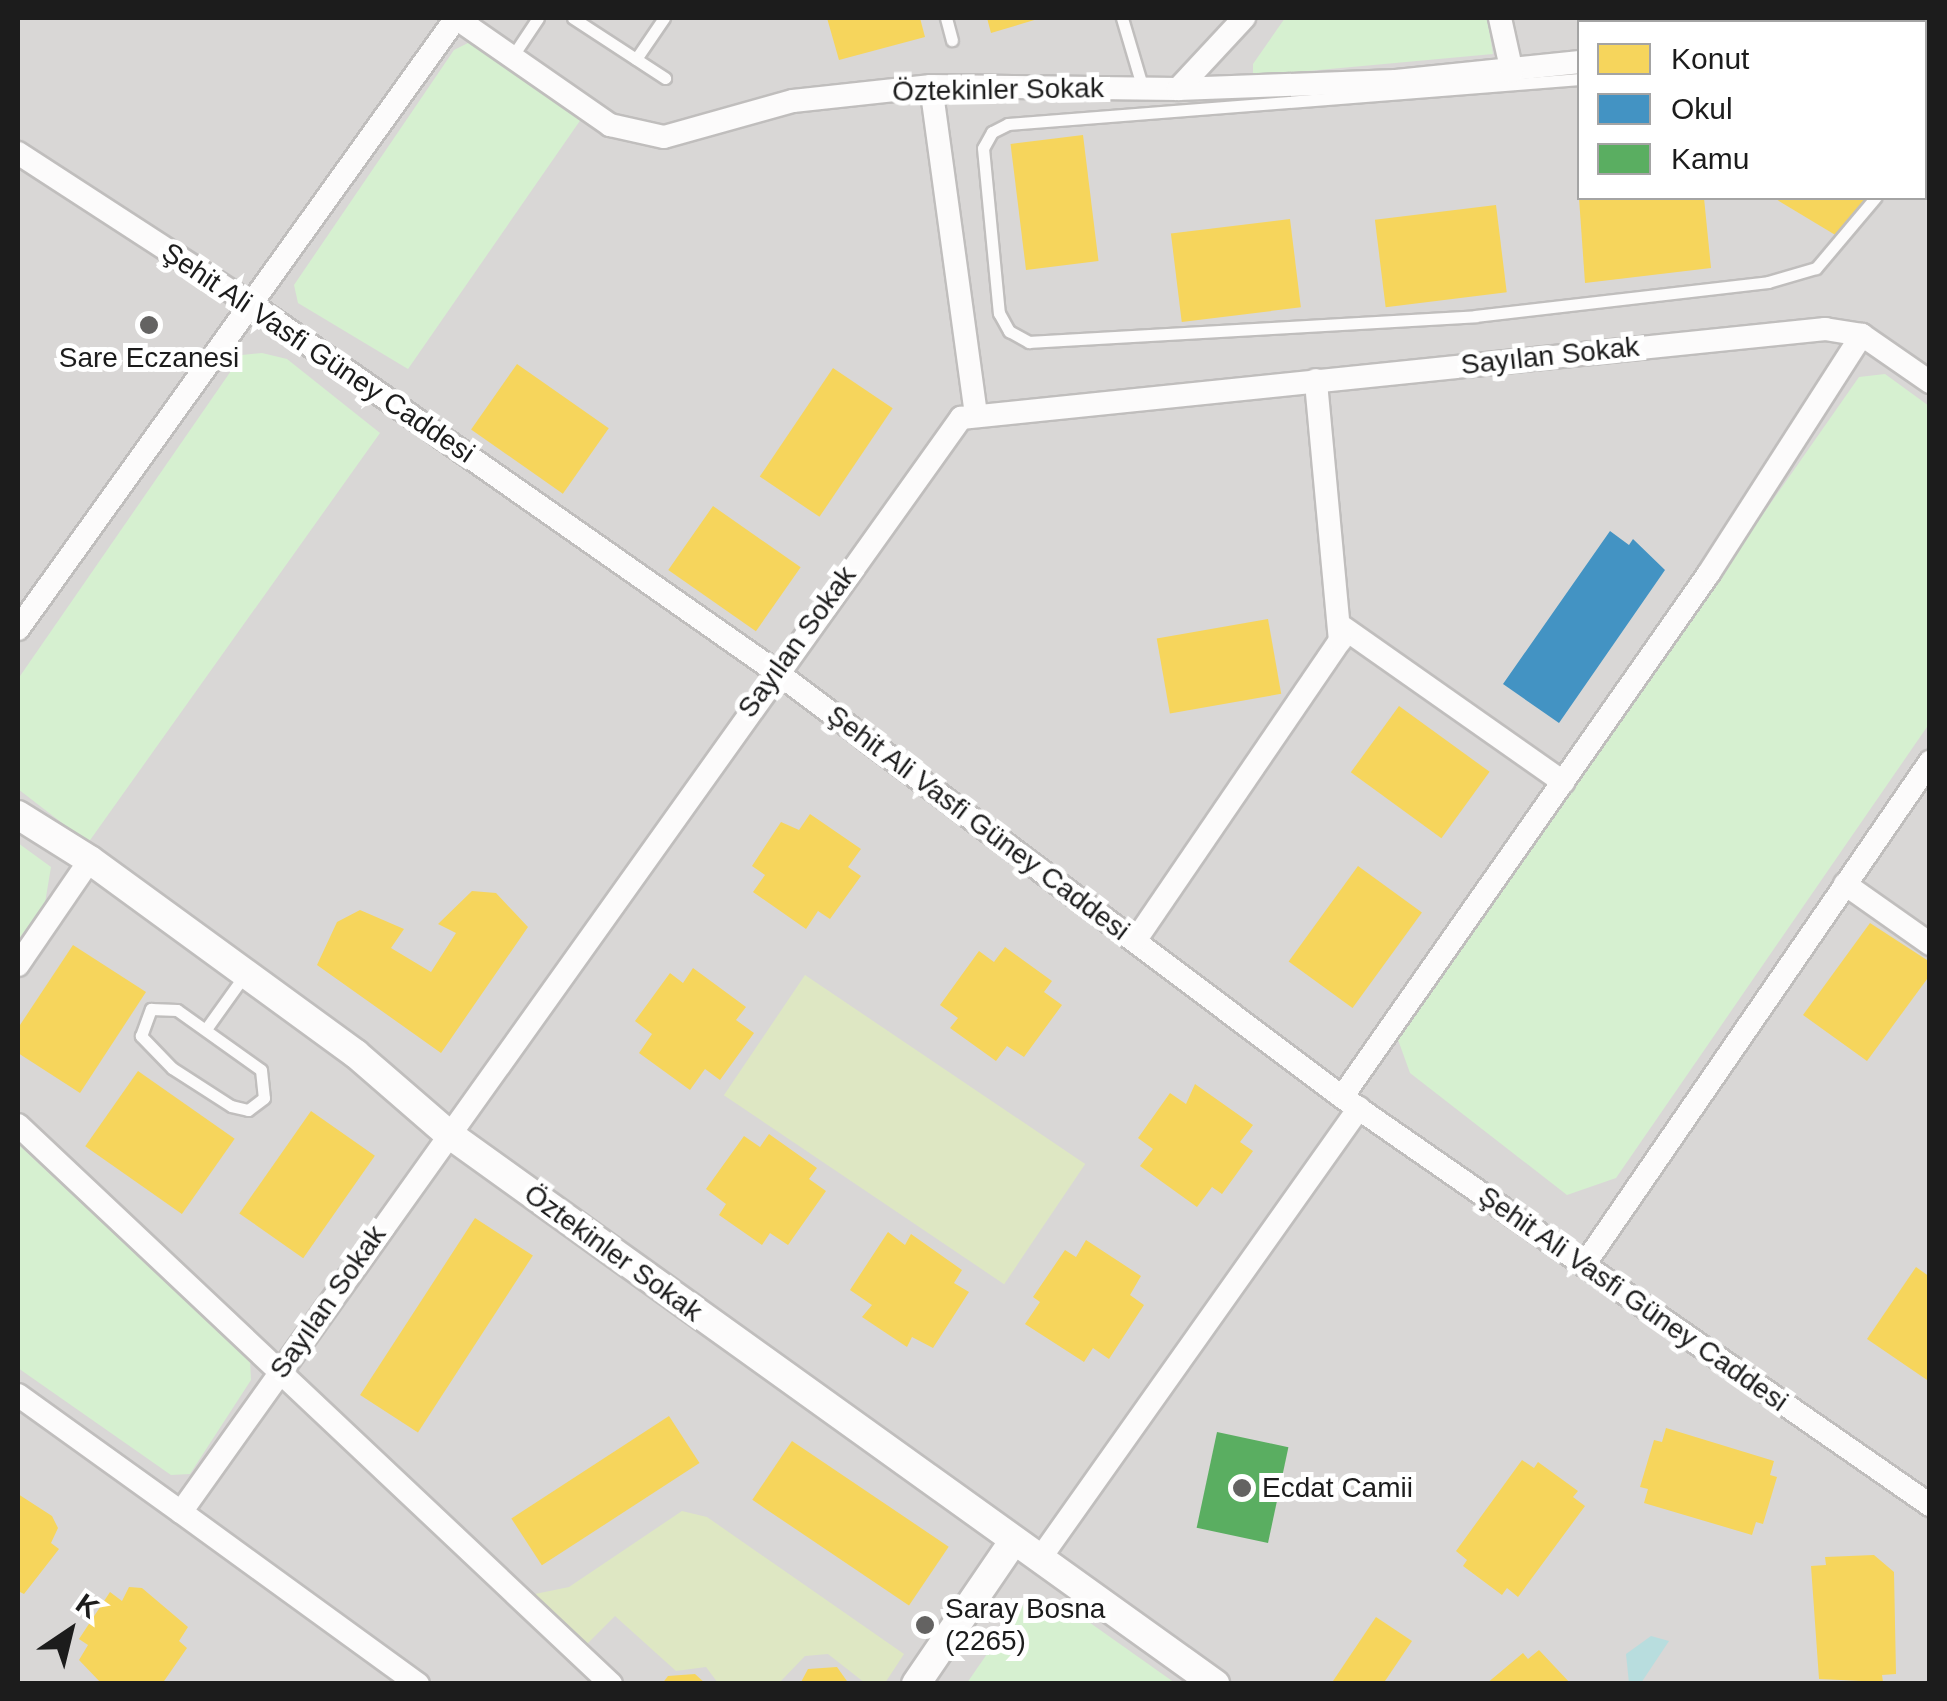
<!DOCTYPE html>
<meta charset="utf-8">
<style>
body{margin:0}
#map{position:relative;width:1947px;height:1701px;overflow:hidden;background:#eae7e5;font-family:Arial,sans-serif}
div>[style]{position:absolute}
.residential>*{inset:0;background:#d9d7d6}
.grass>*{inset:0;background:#dee7c3;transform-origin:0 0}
.park>*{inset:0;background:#d6f0d0}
.water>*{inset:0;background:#b8ddde}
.homes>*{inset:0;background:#f6d55c;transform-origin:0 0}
.schools>*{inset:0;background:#4393c3}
.public>*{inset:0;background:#5aae61;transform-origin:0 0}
.roads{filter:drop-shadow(2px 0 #c0bebd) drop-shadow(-2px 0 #c0bebd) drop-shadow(0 2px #c0bebd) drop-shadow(0 -2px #c0bebd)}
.service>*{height:11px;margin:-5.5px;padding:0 5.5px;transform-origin:5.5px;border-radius:5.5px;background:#fcfbfb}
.minor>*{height:22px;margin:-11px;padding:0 11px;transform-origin:11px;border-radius:11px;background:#fcfbfb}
.tertiary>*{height:28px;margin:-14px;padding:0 14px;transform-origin:14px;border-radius:14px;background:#fcfbfb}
.dots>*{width:28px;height:28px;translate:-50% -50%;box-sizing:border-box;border:5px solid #fff;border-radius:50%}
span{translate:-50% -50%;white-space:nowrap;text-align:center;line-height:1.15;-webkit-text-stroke:10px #fff;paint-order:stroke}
.street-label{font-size:28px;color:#1c1c1c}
.poi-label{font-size:28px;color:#1c1c1c}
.left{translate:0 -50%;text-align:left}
.frame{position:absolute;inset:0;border:20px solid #1c1c1c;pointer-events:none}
.legend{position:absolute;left:1577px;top:20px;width:350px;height:180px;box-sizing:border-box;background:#fff;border:2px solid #a4a4a4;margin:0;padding:12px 18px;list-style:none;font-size:30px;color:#1c1c1c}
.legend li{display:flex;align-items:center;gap:20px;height:50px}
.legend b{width:50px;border:2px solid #a4a4a4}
.north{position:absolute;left:20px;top:1581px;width:100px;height:100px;-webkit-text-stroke:8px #fff;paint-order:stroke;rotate:35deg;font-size:28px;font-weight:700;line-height:40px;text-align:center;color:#1c1c1c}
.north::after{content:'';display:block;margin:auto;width:35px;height:45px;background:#1c1c1c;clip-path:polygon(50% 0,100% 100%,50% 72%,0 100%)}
</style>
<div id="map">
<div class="residential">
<div style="clip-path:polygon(evenodd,18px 18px,1929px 18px,1929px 1683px,18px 1683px,18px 18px,1580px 22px,1924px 22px,1924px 198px,1580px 198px,1580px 22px)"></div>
</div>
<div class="grass">
<div style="left:805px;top:975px;width:338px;height:145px;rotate:34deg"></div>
<div style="clip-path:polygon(682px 1511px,707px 1517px,904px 1654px,885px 1683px,865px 1683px,828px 1654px,805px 1656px,780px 1682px,718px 1683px,706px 1667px,676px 1671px,615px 1616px,586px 1645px,535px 1594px,569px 1587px)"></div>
</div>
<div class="park">
<div style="clip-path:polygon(1285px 18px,1487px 18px,1493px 54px,1253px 76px,1253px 64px)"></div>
<div style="clip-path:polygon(474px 40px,586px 112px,408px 369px,298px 303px,294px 285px,454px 50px)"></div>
<div style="clip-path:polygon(262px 353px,287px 359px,380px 433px,88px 843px,18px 789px,18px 679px,242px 355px)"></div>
<div style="clip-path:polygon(1885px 374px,1929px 406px,1929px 724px,1616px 1178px,1567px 1195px,1410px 1073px,1397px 1037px,1859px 377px)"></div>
<div style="clip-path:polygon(18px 843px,51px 867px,45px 903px,18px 940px)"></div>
<div style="clip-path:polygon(18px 1144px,250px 1361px,251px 1380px,190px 1474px,171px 1475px,18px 1368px)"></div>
<div style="clip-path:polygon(1062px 1603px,1175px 1683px,967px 1683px,1020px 1606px)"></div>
</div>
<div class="water">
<div style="clip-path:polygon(1651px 1636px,1669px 1641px,1641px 1683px,1629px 1683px,1626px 1654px)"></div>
</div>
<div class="homes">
<div style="clip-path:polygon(827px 18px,920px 18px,925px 37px,839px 60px)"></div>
<div style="clip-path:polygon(987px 18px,1041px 18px,991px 33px)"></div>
<div style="left:1083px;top:135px;width:127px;height:73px;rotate:83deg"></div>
<div style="clip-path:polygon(1579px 198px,1704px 198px,1711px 268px,1585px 283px)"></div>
<div style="clip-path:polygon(1774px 198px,1870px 198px,1842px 239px)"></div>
<div style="left:1496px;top:205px;width:88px;height:122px;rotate:83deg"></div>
<div style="left:1290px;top:219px;width:89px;height:120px;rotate:83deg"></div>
<div style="left:517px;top:364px;width:112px;height:80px;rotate:35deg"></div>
<div style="left:833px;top:368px;width:72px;height:131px;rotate:34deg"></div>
<div style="left:713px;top:506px;width:107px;height:78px;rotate:35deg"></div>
<div style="left:1268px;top:619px;width:76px;height:113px;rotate:80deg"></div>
<div style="left:1399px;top:706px;width:112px;height:82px;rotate:36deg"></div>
<div style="clip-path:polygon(810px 814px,861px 849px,848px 867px,861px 876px,830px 919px,818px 911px,806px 929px,753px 892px,765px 875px,752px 866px,781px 822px,799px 830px)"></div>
<div style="left:1358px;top:866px;width:79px;height:118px;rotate:36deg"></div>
<div style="clip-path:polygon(472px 891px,496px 893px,528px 927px,441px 1053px,317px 965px,337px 922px,360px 910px,404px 929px,391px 948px,431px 972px,456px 933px,438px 924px)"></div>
<div style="clip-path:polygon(1870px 923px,1930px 962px,1930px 975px,1867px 1061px,1803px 1015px)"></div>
<div style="clip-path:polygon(73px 945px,146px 992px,80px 1093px,18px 1053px,18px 1028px)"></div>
<div style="clip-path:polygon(1005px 947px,1052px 981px,1044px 992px,1062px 1005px,1024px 1057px,1007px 1046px,996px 1061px,950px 1028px,958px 1018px,940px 1005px,979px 951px,994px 962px)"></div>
<div style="clip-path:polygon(693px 968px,746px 1007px,736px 1020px,754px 1033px,720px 1080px,705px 1069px,690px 1090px,639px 1053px,652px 1034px,635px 1021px,670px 973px,683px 983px)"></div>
<div style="left:138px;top:1071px;width:118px;height:92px;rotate:35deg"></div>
<div style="clip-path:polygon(1195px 1084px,1253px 1125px,1240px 1142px,1253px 1151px,1222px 1194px,1212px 1187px,1197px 1207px,1140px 1166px,1153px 1149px,1138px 1138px,1170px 1093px,1186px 1104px)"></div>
<div style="left:311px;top:1111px;width:78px;height:125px;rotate:35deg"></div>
<div style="clip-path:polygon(769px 1134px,817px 1168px,809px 1179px,826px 1191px,788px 1245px,770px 1233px,762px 1245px,719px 1215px,726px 1204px,706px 1189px,744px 1136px,760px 1147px)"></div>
<div style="left:475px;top:1218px;width:69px;height:211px;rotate:33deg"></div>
<div style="clip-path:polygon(888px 1232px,905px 1245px,911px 1234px,962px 1270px,954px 1283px,969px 1292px,933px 1348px,912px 1337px,907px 1347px,862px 1317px,872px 1305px,850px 1290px)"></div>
<div style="clip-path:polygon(1086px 1240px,1141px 1276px,1130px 1295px,1144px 1305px,1109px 1359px,1093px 1348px,1084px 1362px,1025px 1324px,1040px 1302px,1033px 1297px,1065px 1250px,1076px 1257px)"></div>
<div style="clip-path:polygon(1916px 1267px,1930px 1277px,1930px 1382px,1867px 1339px)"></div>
<div style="left:669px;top:1416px;width:56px;height:188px;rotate:57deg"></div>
<div style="clip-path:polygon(1666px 1428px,1774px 1461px,1770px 1475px,1777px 1477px,1763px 1524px,1756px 1522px,1752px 1535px,1644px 1503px,1648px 1489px,1640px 1487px,1654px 1440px,1662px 1442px)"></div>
<div style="left:792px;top:1441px;width:189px;height:71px;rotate:34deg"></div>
<div style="clip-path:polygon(1522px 1460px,1534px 1468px,1538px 1462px,1578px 1491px,1573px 1497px,1585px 1506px,1518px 1597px,1507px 1588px,1502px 1595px,1463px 1566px,1467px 1560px,1456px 1551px)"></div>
<div style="clip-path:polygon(18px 1494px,52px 1516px,58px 1528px,51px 1543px,59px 1549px,24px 1594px,18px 1591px)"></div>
<div style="clip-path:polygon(1874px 1555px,1894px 1572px,1896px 1674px,1882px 1675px,1883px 1682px,1819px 1679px,1811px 1566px,1826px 1565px,1825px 1557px)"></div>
<div style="clip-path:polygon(129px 1587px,142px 1588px,188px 1627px,179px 1641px,187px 1648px,162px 1684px,102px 1684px,79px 1660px,88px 1645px,79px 1639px,110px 1592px,122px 1601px)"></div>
<div style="clip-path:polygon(1376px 1617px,1412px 1641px,1383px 1684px,1331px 1684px)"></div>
<div style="clip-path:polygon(1539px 1650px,1571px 1684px,1486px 1684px,1523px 1653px,1528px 1659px)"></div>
<div style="clip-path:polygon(837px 1667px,849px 1684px,800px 1684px,808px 1669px)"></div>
<div style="clip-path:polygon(695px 1674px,706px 1684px,662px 1684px,668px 1676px)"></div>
</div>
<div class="schools">
<div style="clip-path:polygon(1610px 531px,1629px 545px,1633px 539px,1665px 570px,1559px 723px,1503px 684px)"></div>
</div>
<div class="public">
<div style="left:1217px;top:1432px;width:73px;height:98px;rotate:12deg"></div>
</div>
<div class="roads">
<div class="service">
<div style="left:573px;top:18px;width:110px;rotate:33.1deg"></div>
<div style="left:946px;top:18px;width:23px;rotate:75deg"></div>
<div style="left:1122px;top:18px;width:74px;rotate:73.5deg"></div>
<div style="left:1885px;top:22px;width:6px;rotate:-39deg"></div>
<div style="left:1924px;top:46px;width:8px;rotate:-45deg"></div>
<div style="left:512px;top:57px;width:47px;rotate:-56.3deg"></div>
<div style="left:636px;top:59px;width:50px;rotate:-55.7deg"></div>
<div style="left:1580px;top:79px;width:574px;rotate:175.5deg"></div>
<div style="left:1008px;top:124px;width:18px;rotate:153deg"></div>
<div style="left:992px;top:132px;width:18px;rotate:119deg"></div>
<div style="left:983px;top:148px;width:166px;rotate:84.5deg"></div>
<div style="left:999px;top:313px;width:21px;rotate:61deg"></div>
<div style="left:1009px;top:331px;width:23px;rotate:29deg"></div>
<div style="left:1029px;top:342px;width:447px;rotate:-3.3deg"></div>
<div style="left:1475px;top:316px;width:295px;rotate:-6.6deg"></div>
<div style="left:1768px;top:282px;width:50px;rotate:-16.3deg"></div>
<div style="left:1816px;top:268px;width:92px;rotate:-49.9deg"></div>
<div style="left:151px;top:1009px;width:26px;rotate:2deg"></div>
<div style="left:177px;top:1010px;width:103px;rotate:35.5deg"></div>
<div style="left:261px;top:1070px;width:28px;rotate:84deg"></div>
<div style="left:264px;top:1098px;width:20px;rotate:143deg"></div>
<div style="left:248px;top:1110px;width:17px;rotate:-167deg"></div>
<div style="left:231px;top:1106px;width:70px;rotate:-147.2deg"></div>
<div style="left:172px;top:1068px;width:45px;rotate:-134.1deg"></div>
<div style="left:141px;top:1036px;width:29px;rotate:-70deg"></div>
<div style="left:206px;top:1029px;width:65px;rotate:-54.4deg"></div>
</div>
<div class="minor">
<div style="left:456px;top:18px;width:188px;rotate:34.8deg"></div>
<div style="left:610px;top:125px;width:55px;rotate:12.5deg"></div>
<div style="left:664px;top:137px;width:134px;rotate:-15.6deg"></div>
<div style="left:793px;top:101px;width:139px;rotate:-6.2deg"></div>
<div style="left:931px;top:86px;width:247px;rotate:0.7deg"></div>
<div style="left:1178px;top:89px;width:218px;rotate:-2.1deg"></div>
<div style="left:1396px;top:81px;width:185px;rotate:-5.9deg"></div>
<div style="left:1500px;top:18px;width:55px;rotate:77.5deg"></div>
<div style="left:1849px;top:22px;width:7px;rotate:-34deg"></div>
<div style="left:931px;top:86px;width:333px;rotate:82.2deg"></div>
<div style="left:1178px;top:89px;width:97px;rotate:-47.1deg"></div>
<div style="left:18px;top:153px;width:281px;rotate:33deg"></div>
<div style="left:254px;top:306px;width:636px;rotate:35.01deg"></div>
<div style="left:775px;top:671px;width:709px;rotate:36.92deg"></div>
<div style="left:1342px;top:1097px;width:716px;rotate:34.76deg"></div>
<div style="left:1344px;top:628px;width:268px;rotate:35.1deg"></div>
<div style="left:18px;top:629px;width:752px;rotate:-54.36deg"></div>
<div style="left:1845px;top:884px;width:104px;rotate:35.2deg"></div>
<div style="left:1135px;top:941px;width:363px;rotate:-55.7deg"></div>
<div style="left:1340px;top:641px;width:262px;rotate:-95.3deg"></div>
<div style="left:18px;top:965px;width:127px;rotate:-55.6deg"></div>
<div style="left:1342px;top:1097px;width:640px;rotate:-54.99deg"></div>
<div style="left:1709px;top:573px;width:283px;rotate:-57.3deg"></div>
<div style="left:18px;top:1125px;width:815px;rotate:43.31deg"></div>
<div style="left:1584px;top:1265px;width:611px;rotate:-55.48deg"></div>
<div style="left:18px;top:1395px;width:201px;rotate:35.7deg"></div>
<div style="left:181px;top:1512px;width:1344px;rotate:-54.51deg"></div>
<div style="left:961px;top:418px;width:869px;rotate:-5.88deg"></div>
<div style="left:1825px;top:329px;width:37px;rotate:9deg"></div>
<div style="left:1862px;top:335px;width:83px;rotate:34.7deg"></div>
<div style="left:181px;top:1512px;width:293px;rotate:36deg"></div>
<div style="left:1039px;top:1560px;width:554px;rotate:-54.7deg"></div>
</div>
<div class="tertiary">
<div style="left:18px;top:815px;width:85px;rotate:32deg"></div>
<div style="left:90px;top:860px;width:329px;rotate:36.1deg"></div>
<div style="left:356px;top:1054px;width:119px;rotate:40.9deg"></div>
<div style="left:446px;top:1132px;width:947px;rotate:35.67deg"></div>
<div style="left:916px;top:1684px;width:172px;rotate:-55.7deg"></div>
</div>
</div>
<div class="dots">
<div style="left:149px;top:325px;background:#646362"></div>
<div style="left:1242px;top:1488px;background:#646362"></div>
<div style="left:925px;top:1625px;background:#646362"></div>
</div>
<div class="street-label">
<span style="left:998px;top:90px;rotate:-1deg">Öztekinler Sokak</span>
<span style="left:318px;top:353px;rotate:34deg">Şehit Ali Vasfi Güney Caddesi</span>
<span style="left:1550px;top:356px;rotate:-6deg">Sayılan Sokak</span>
<span style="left:797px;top:642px;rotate:-54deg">Sayılan Sokak</span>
<span style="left:978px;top:823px;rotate:37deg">Şehit Ali Vasfi Güney Caddesi</span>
<span style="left:613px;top:1253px;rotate:36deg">Öztekinler Sokak</span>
<span style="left:1633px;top:1299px;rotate:35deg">Şehit Ali Vasfi Güney Caddesi</span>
<span style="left:328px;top:1302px;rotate:-55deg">Sayılan Sokak</span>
</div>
<div class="poi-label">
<span style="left:149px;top:358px">Sare Eczanesi</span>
<span class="left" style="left:1262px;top:1488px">Ecdat Camii</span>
<span class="left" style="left:945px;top:1625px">Saray Bosna<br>(2265)</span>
</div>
<div class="frame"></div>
<ul class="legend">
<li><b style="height:28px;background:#f6d55c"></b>Konut</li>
<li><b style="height:28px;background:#4393c3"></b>Okul</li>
<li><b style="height:28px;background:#5aae61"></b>Kamu</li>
</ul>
<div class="north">K</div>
</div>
